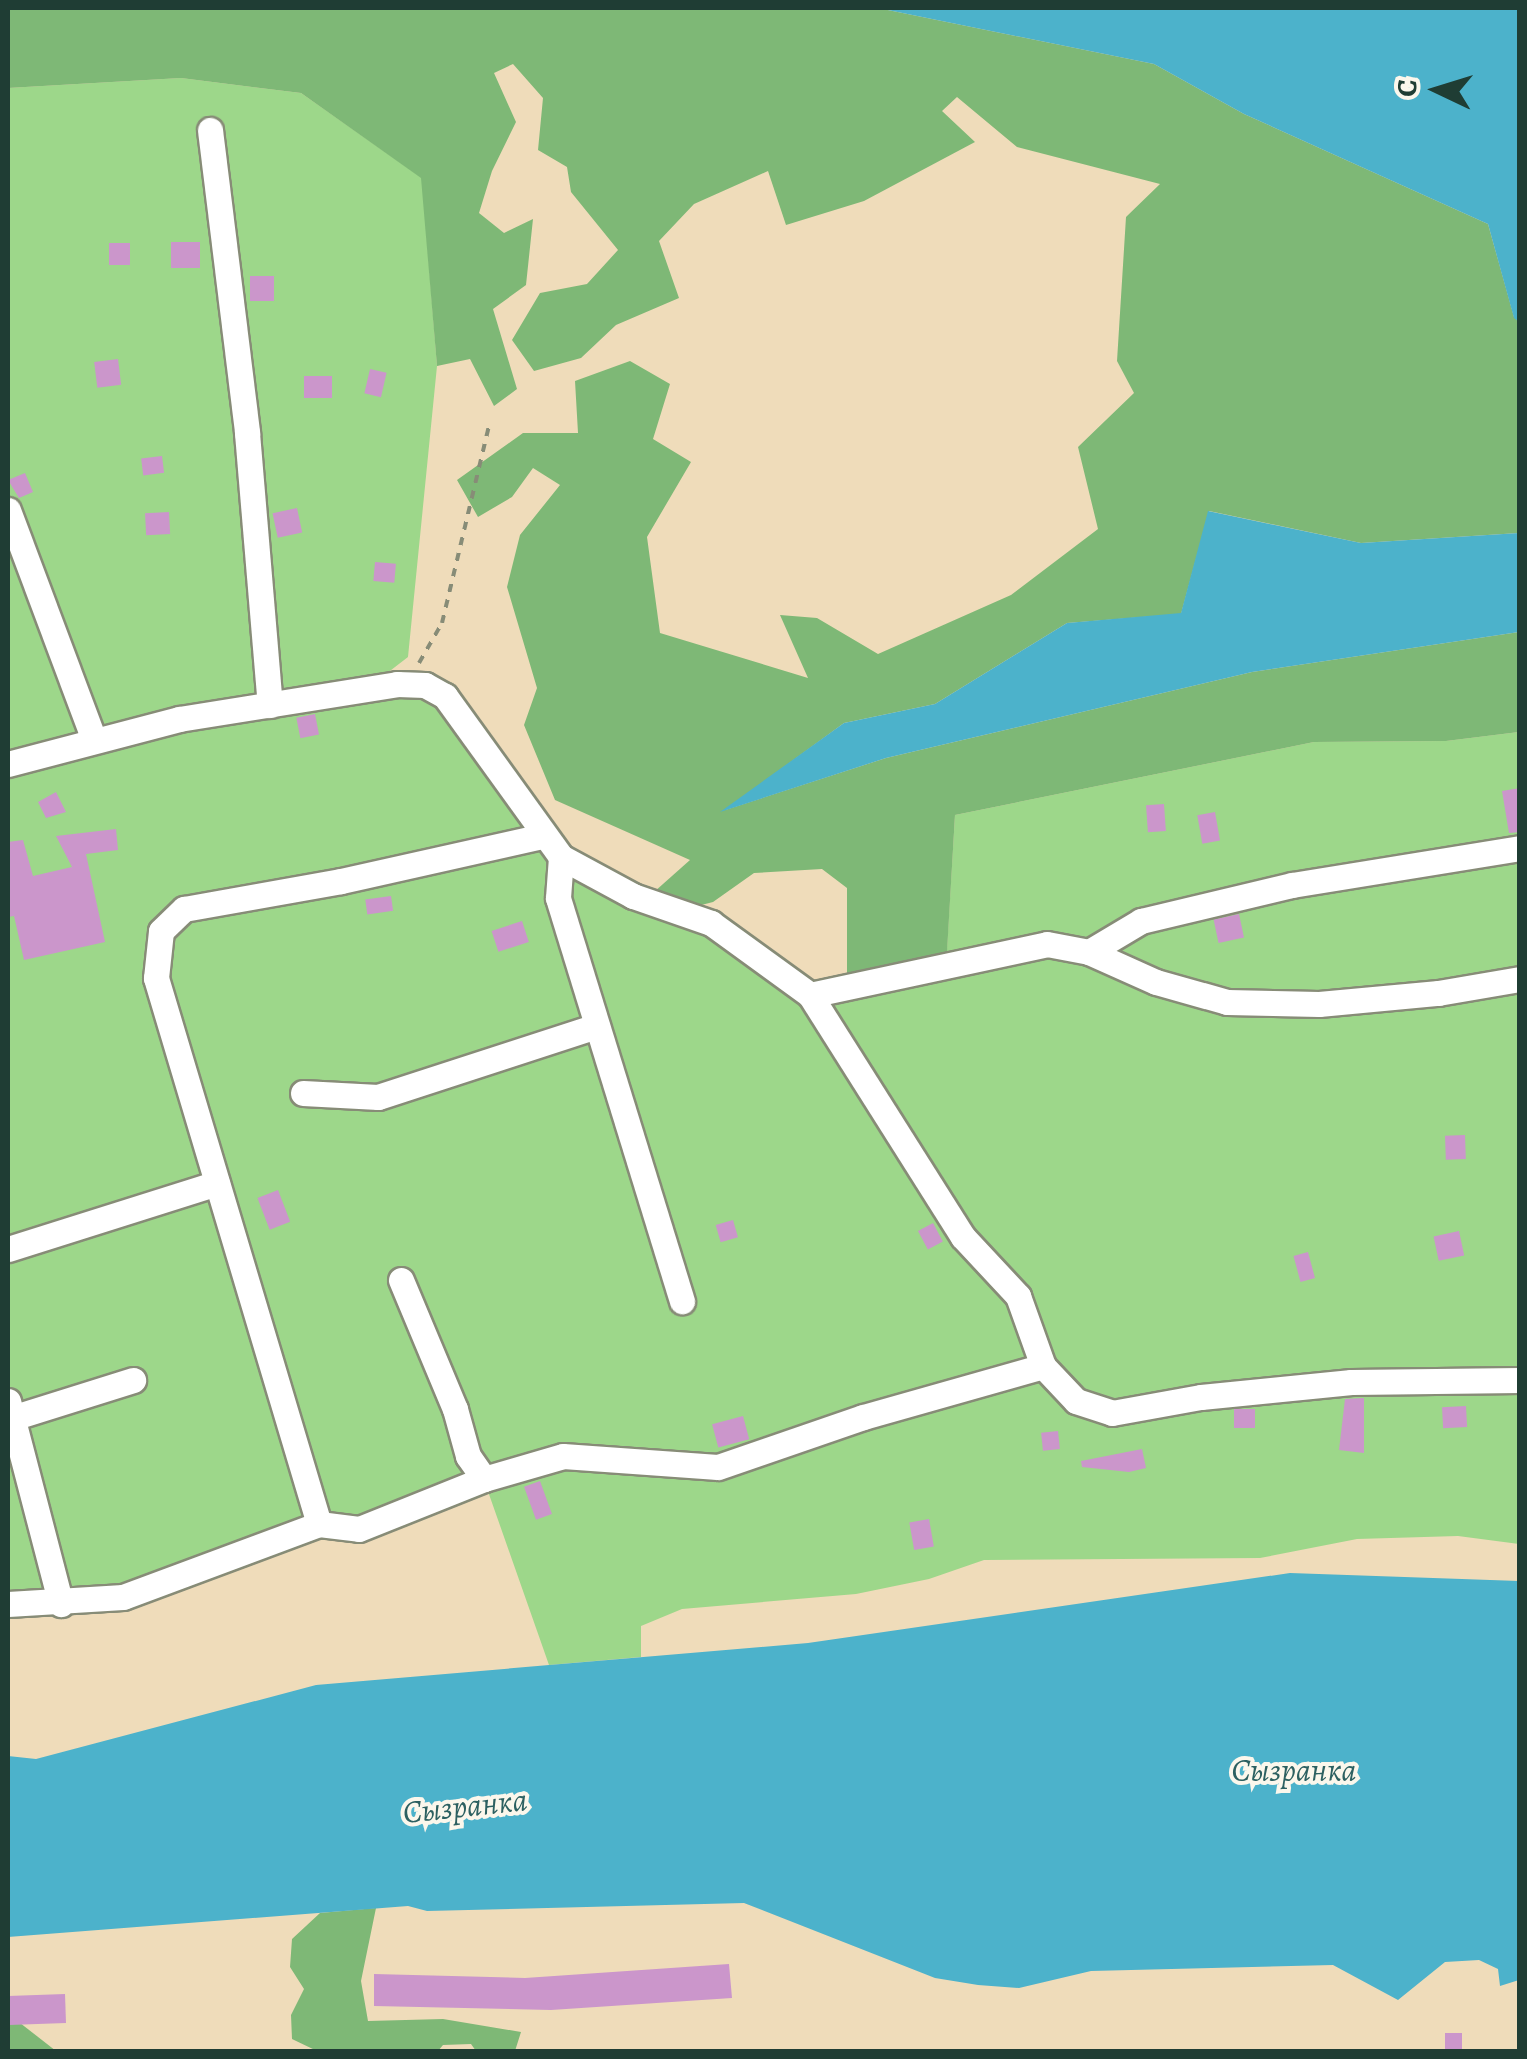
<!DOCTYPE html>
<meta charset="utf-8">
<style>
body{margin:0}
#map{position:relative;width:1527px;height:2059px;overflow:hidden;background:#efdcba;font-family:Alegreya,serif}
div>[style]{position:absolute}
.green>*{inset:0;background:#9dd78a}
.forest>*{inset:0;background:#7eb876}
.water>*{inset:0;background:#4cb2cb}
.building>*{inset:0;background:#cb96cb;transform-origin:0 0}
.path>*{height:4px;margin-top:-2px;transform-origin:0;background:repeating-linear-gradient(90deg,#878c77 0 8px,transparent 0 16px)}
.roads{filter:drop-shadow(2px 0 #878c77) drop-shadow(-2px 0 #878c77) drop-shadow(0 2px #878c77) drop-shadow(0 -2px #878c77)}
.minor>*{height:25px;margin:-12.5px;padding:0 12.5px;transform-origin:12.5px;border-radius:12.5px;background:#fff}
span{translate:-50% -50%;white-space:nowrap;text-align:center;line-height:1.15;-webkit-text-stroke:8px #fbf7ec;paint-order:stroke}
.water-label{font-size:32px;color:#2c6061;font-style:italic}
.frame{position:absolute;inset:0;border:10px solid #1f3d34;pointer-events:none}
.north{position:absolute;left:1387px;top:40px;width:100px;height:100px;-webkit-text-stroke:8px #fbf7ec;paint-order:stroke;rotate:274deg;font-size:28px;font-weight:700;line-height:40px;text-align:center;color:#1f3d34}
.north::after{content:'';display:block;margin:auto;width:35px;height:45px;background:#1f3d34;clip-path:polygon(50% 0,100% 100%,50% 72%,0 100%)}
</style>
<div id="map">
<div class="green">
<div style="clip-path:polygon(181px 78px,301px 93px,422px 178px,437px 366px,408px 657px,369px 687px,425px 685px,550px 847px,711px 923px,810px 995px,946px 966px,955px 815px,1314px 742px,1446px 741px,1519px 732px,1519px 1544px,1458px 1536px,1357px 1539px,1260px 1558px,984px 1560px,929px 1579px,856px 1594px,682px 1609px,641px 1626px,641px 1657px,549px 1665px,484px 1480px,359px 1529px,319px 1524px,123px 1597px,8px 1604px,8px 88px)"></div>
</div>
<div class="forest">
<div style="clip-path:polygon(8px 8px,878px 8px,1154px 64px,1244px 114px,1488px 224px,1514px 317px,1519px 322px,1519px 533px,1361px 543px,1209px 511px,1181px 614px,1067px 623px,935px 704px,844px 723px,725px 810px,886px 758px,1252px 672px,1519px 632px,1519px 732px,1446px 741px,1314px 742px,955px 815px,947px 952px,847px 973px,847px 888px,822px 869px,754px 873px,713px 902px,678px 911px,654px 892px,690px 860px,555px 800px,524px 725px,537px 688px,507px 587px,520px 535px,560px 485px,533px 468px,512px 497px,478px 517px,457px 480px,523px 433px,578px 433px,575px 381px,630px 361px,670px 384px,653px 439px,691px 462px,647px 537px,660px 633px,808px 678px,780px 615px,817px 618px,878px 654px,1011px 595px,1098px 529px,1078px 447px,1134px 393px,1117px 361px,1126px 217px,1160px 184px,1017px 147px,957px 97px,942px 111px,975px 142px,864px 201px,786px 225px,768px 171px,694px 204px,659px 241px,679px 298px,616px 325px,581px 358px,534px 371px,512px 340px,540px 293px,587px 284px,618px 250px,571px 192px,567px 167px,538px 150px,543px 98px,513px 64px,494px 73px,516px 122px,492px 171px,479px 213px,504px 233px,533px 219px,526px 285px,493px 309px,517px 389px,494px 406px,470px 359px,437px 366px,421px 178px,301px 93px,181px 78px,8px 88px)"></div>
<div style="clip-path:polygon(376px 1908px,361px 1981px,368px 2021px,443px 2019px,521px 2032px,515px 2051px,476px 2051px,471px 2044px,443px 2045px,438px 2051px,317px 2051px,292px 2039px,291px 2015px,304px 1989px,290px 1967px,292px 1939px,320px 1913px)"></div>
<div style="clip-path:polygon(8px 2019px,15px 2019px,56px 2051px,8px 2052px)"></div>
</div>
<div class="water">
<div style="clip-path:polygon(878px 8px,1519px 8px,1519px 322px,1514px 318px,1488px 224px,1244px 114px,1154px 64px)"></div>
<div style="clip-path:polygon(1208px 511px,1361px 543px,1519px 533px,1519px 632px,1252px 672px,886px 758px,720px 812px,844px 723px,935px 704px,1067px 623px,1181px 613px)"></div>
<div style="clip-path:polygon(1290px 1573px,1519px 1581px,1519px 1980px,1500px 1986px,1498px 1969px,1479px 1960px,1445px 1962px,1398px 2000px,1333px 1965px,1091px 1971px,1019px 1988px,978px 1985px,935px 1978px,744px 1903px,427px 1911px,408px 1906px,8px 1937px,8px 1756px,36px 1759px,316px 1685px,808px 1643px)"></div>
</div>
<div class="building">
<div style="left:171px;top:242px;width:29px;height:26px"></div>
<div style="left:109px;top:243px;width:21px;height:22px"></div>
<div style="left:250px;top:276px;width:24px;height:25px"></div>
<div style="left:118px;top:359px;width:26px;height:24px;rotate:83deg"></div>
<div style="left:370px;top:369px;width:17px;height:25px;rotate:13deg"></div>
<div style="left:304px;top:376px;width:28px;height:22px"></div>
<div style="left:162px;top:456px;width:17px;height:21px;rotate:83deg"></div>
<div style="clip-path:polygon(25px 473px,33px 492px,19px 498px,8px 480px)"></div>
<div style="left:297px;top:508px;width:25px;height:25px;rotate:78deg"></div>
<div style="left:169px;top:512px;width:22px;height:24px;rotate:87deg"></div>
<div style="left:375px;top:562px;width:21px;height:19px;rotate:5deg"></div>
<div style="left:315px;top:714px;width:21px;height:19px;rotate:79deg"></div>
<div style="clip-path:polygon(1520px 788px,1520px 832px,1509px 833px,1502px 791px)"></div>
<div style="clip-path:polygon(56px 792px,66px 812px,46px 818px,38px 802px)"></div>
<div style="left:1164px;top:804px;width:27px;height:18px;rotate:86deg"></div>
<div style="left:1215px;top:812px;width:29px;height:18px;rotate:80deg"></div>
<div style="clip-path:polygon(116px 829px,118px 850px,86px 854px,105px 942px,24px 960px,14px 916px,8px 917px,8px 842px,23px 840px,33px 876px,72px 867px,56px 836px)"></div>
<div style="left:391px;top:896px;width:15px;height:26px;rotate:82deg"></div>
<div style="left:1239px;top:914px;width:24px;height:26px;rotate:78deg"></div>
<div style="left:522px;top:921px;width:22px;height:32px;rotate:72deg"></div>
<div style="left:1465px;top:1135px;width:24px;height:20px;rotate:88deg"></div>
<div style="left:278px;top:1190px;width:34px;height:22px;rotate:69deg"></div>
<div style="left:733px;top:1220px;width:18px;height:18px;rotate:74deg"></div>
<div style="left:933px;top:1223px;width:21px;height:17px;rotate:62deg"></div>
<div style="left:1459px;top:1231px;width:25px;height:26px;rotate:78deg"></div>
<div style="left:1308px;top:1252px;width:27px;height:15px;rotate:75deg"></div>
<div style="clip-path:polygon(1364px 1398px,1364px 1453px,1339px 1450px,1345px 1399px)"></div>
<div style="left:1466px;top:1406px;width:21px;height:24px;rotate:87deg"></div>
<div style="left:1255px;top:1409px;width:19px;height:21px;rotate:90deg"></div>
<div style="left:743px;top:1416px;width:24px;height:32px;rotate:75deg"></div>
<div style="left:1058px;top:1431px;width:18px;height:17px;rotate:84deg"></div>
<div style="clip-path:polygon(1142px 1449px,1146px 1468px,1129px 1472px,1082px 1467px,1081px 1461px)"></div>
<div style="left:540px;top:1481px;width:35px;height:17px;rotate:70deg"></div>
<div style="left:929px;top:1519px;width:28px;height:20px;rotate:80deg"></div>
<div style="clip-path:polygon(729px 1964px,732px 1998px,551px 2010px,374px 2006px,374px 1974px,525px 1978px)"></div>
<div style="left:65px;top:1994px;width:29px;height:57px;rotate:88deg"></div>
<div style="left:1445px;top:2033px;width:17px;height:19px"></div>
</div>
<div class="path">
<div style="left:419px;top:663px;width:46px;rotate:-60.1deg"></div>
<div style="left:442px;top:623px;width:204px;rotate:-76.6deg"></div>
</div>
<div class="roads">
<div class="minor">
<div style="left:210px;top:130px;width:305px;rotate:83deg"></div>
<div style="left:247px;top:433px;width:273px;rotate:85.2deg"></div>
<div style="left:8px;top:510px;width:246px;rotate:69.5deg"></div>
<div style="left:8px;top:764px;width:177px;rotate:-14.7deg"></div>
<div style="left:179px;top:719px;width:221px;rotate:-9.1deg"></div>
<div style="left:397px;top:684px;width:28px;rotate:2deg"></div>
<div style="left:425px;top:685px;width:23px;rotate:29deg"></div>
<div style="left:445px;top:696px;width:198px;rotate:54.2deg"></div>
<div style="left:561px;top:857px;width:82px;rotate:28.4deg"></div>
<div style="left:633px;top:896px;width:83px;rotate:19.1deg"></div>
<div style="left:711px;top:923px;width:122px;rotate:36deg"></div>
<div style="left:810px;top:995px;width:242px;rotate:-12.1deg"></div>
<div style="left:1047px;top:944px;width:43px;rotate:10.8deg"></div>
<div style="left:1089px;top:952px;width:73px;rotate:24.1deg"></div>
<div style="left:1156px;top:982px;width:74px;rotate:15.7deg"></div>
<div style="left:1227px;top:1002px;width:92px;rotate:1.2deg"></div>
<div style="left:1319px;top:1004px;width:120px;rotate:-5.3deg"></div>
<div style="left:1438px;top:993px;width:83px;rotate:-9.7deg"></div>
<div style="left:561px;top:857px;width:41px;rotate:94.2deg"></div>
<div style="left:558px;top:898px;width:422px;rotate:72.9deg"></div>
<div style="left:1089px;top:952px;width:61px;rotate:-30.8deg"></div>
<div style="left:1141px;top:921px;width:155px;rotate:-13.4deg"></div>
<div style="left:1292px;top:885px;width:231px;rotate:-9.2deg"></div>
<div style="left:810px;top:995px;width:286px;rotate:57.7deg"></div>
<div style="left:963px;top:1237px;width:81px;rotate:47deg"></div>
<div style="left:1018px;top:1296px;width:74px;rotate:70.3deg"></div>
<div style="left:1043px;top:1366px;width:48px;rotate:46.7deg"></div>
<div style="left:1076px;top:1401px;width:38px;rotate:18deg"></div>
<div style="left:1112px;top:1413px;width:90px;rotate:-10.2deg"></div>
<div style="left:1201px;top:1397px;width:151px;rotate:-5.7deg"></div>
<div style="left:1351px;top:1382px;width:169px;rotate:-0.7deg"></div>
<div style="left:303px;top:1093px;width:75px;rotate:3.1deg"></div>
<div style="left:378px;top:1097px;width:230px;rotate:-18deg"></div>
<div style="left:8px;top:1249px;width:219px;rotate:-17.5deg"></div>
<div style="left:401px;top:1280px;width:140px;rotate:67.3deg"></div>
<div style="left:455px;top:1409px;width:49px;rotate:74.5deg"></div>
<div style="left:468px;top:1456px;width:28px;rotate:55deg"></div>
<div style="left:8px;top:1401px;width:210px;rotate:75.4deg"></div>
<div style="left:12px;top:1418px;width:127px;rotate:-17.4deg"></div>
<div style="left:319px;top:1524px;width:570px;rotate:-106.62deg"></div>
<div style="left:156px;top:978px;width:47px;rotate:-83.9deg"></div>
<div style="left:161px;top:931px;width:32px;rotate:-44deg"></div>
<div style="left:184px;top:909px;width:159px;rotate:-10.1deg"></div>
<div style="left:341px;top:881px;width:207px;rotate:-12.6deg"></div>
<div style="left:8px;top:1604px;width:115px;rotate:-3.5deg"></div>
<div style="left:123px;top:1597px;width:209px;rotate:-20.4deg"></div>
<div style="left:319px;top:1524px;width:40px;rotate:7.1deg"></div>
<div style="left:359px;top:1529px;width:135px;rotate:-21.8deg"></div>
<div style="left:484px;top:1479px;width:82px;rotate:-16.2deg"></div>
<div style="left:563px;top:1456px;width:155px;rotate:4.1deg"></div>
<div style="left:718px;top:1467px;width:153px;rotate:-19deg"></div>
<div style="left:863px;top:1417px;width:187px;rotate:-15.8deg"></div>
</div>
</div>
<div class="water-label">
<span style="left:1294px;top:1770px">Сызранка</span>
<span style="left:465px;top:1806px;rotate:-6deg">Сызранка</span>
</div>
<div class="frame"></div>
<div class="north">С</div>
</div>
